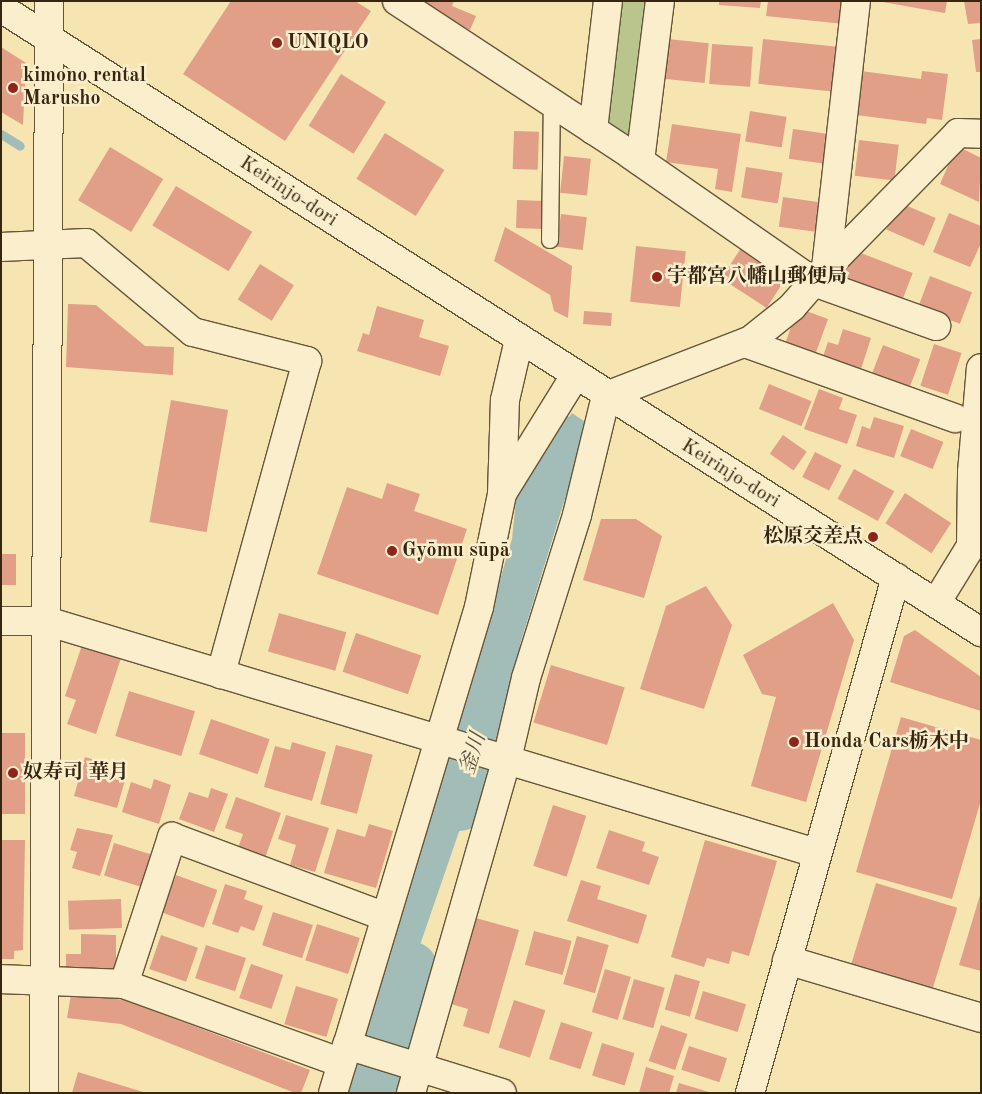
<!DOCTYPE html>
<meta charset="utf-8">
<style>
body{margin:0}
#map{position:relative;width:982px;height:1094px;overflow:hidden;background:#f7e5b1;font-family:"Old Standard TT","Noto Serif JP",serif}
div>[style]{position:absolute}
.green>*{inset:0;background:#bac58e}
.water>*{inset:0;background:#a2bcb7;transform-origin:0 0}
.stream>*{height:9px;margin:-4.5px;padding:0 4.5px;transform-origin:4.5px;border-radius:4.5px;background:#a2bcb7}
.river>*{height:51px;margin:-25.5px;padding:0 25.5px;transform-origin:25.5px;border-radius:25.5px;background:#a2bcb7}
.building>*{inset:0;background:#e19f87;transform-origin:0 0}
.roads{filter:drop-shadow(1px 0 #665639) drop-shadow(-1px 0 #665639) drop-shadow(0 1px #665639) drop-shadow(0 -1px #665639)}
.service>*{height:16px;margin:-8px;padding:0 8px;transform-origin:8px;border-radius:8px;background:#faeecc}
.minor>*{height:28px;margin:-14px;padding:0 14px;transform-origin:14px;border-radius:14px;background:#faeecc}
.tertiary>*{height:28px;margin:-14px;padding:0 14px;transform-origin:14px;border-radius:14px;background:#faeecc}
.dots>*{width:14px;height:14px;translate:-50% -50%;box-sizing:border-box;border:2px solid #faeecc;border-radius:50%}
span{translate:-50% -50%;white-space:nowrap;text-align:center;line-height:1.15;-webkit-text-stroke:5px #faeecc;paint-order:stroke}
.poi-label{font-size:20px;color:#362611;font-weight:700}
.left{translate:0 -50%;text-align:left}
.right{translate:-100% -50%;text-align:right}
.street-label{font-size:20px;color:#362611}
.water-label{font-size:21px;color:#565343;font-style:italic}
.frame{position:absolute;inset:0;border:2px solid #362611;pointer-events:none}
</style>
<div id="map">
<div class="green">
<div style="clip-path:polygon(617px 1px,654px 1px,637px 147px,603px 125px)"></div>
</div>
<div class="water">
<div style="clip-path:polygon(562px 412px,569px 417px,572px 413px,588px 424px,493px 732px,458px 722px,512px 539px,517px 490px)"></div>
<div style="left:447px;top:756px;width:36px;height:282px;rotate:19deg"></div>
<div style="clip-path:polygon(356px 1068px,390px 1078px,385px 1093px,349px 1093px)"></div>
</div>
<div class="stream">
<div style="left:1px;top:134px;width:22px;rotate:32deg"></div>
</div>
<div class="river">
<div style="left:459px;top:805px;width:149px;rotate:-73.3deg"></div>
<div style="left:373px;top:1093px;width:132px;rotate:-73.2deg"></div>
</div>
<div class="building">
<div style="clip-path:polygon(231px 1px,355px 1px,371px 11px,285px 141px,183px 74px)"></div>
<div style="clip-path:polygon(428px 1px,454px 1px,452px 6px,476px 16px,470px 30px,426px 6px)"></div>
<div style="clip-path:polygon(719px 1px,761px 1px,760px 8px,719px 5px)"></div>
<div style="clip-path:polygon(768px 1px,846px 1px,844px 24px,766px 16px)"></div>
<div style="clip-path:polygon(877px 1px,947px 1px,945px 13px)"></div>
<div style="clip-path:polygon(964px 1px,981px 1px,981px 23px,968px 24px)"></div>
<div style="left:668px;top:39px;width:41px;height:40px;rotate:6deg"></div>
<div style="left:763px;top:39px;width:77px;height:45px;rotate:6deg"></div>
<div style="clip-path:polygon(981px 39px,981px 72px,976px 72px,972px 40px)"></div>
<div style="left:712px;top:44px;width:41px;height:40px;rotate:4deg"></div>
<div style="clip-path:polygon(1px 47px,26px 63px,23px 125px,1px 112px)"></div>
<div style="clip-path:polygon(861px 71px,921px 79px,922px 71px,948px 74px,942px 120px,927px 118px,926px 124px,856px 115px)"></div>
<div style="left:341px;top:74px;width:53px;height:61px;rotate:32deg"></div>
<div style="left:750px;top:111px;width:37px;height:31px;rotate:9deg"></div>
<div style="clip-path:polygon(672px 124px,741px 134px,732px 192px,715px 189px,718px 169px,666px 162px)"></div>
<div style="left:793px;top:129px;width:36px;height:30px;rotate:8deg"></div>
<div style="left:514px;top:131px;width:25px;height:38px;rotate:2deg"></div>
<div style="left:385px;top:133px;width:70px;height:54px;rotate:32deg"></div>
<div style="left:859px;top:140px;width:40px;height:36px;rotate:7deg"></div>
<div style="left:110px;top:147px;width:62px;height:62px;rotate:31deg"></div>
<div style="clip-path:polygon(963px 149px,981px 158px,979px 202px,940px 184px,954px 152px)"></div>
<div style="left:564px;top:156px;width:27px;height:37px;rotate:6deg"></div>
<div style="left:746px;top:167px;width:37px;height:31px;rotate:9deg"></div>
<div style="left:176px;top:186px;width:89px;height:46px;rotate:31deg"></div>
<div style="left:783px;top:197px;width:37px;height:30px;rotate:8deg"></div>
<div style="left:517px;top:200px;width:27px;height:28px;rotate:2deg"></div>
<div style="left:898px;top:202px;width:41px;height:30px;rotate:23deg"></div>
<div style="clip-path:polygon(949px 213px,981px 226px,981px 243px,970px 267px,933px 252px)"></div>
<div style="left:561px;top:214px;width:26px;height:33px;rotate:7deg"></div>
<div style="clip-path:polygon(505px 227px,572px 266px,568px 318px,554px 311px,550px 295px,494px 261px)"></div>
<div style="left:743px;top:245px;width:54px;height:40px;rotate:33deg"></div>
<div style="left:636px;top:246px;width:50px;height:56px;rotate:6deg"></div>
<div style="left:853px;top:250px;width:64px;height:35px;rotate:21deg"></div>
<div style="left:260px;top:264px;width:40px;height:42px;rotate:32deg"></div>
<div style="left:930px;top:276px;width:45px;height:34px;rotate:21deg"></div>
<div style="clip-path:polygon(68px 304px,96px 305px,145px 346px,174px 347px,173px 375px,66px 367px)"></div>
<div style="clip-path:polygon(377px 306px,424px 320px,419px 337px,449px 346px,440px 376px,357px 351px,363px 333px,369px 335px)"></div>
<div style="left:798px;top:308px;width:32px;height:37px;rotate:20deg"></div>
<div style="left:584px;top:311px;width:28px;height:13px;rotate:4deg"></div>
<div style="clip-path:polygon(843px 329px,871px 338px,860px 372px,822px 359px,828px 342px,838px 345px)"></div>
<div style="left:934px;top:344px;width:29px;height:44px;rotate:18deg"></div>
<div style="left:883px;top:345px;width:40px;height:33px;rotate:21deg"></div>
<div style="left:769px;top:384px;width:46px;height:27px;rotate:22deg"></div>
<div style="clip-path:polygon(819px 389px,843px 398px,839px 409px,857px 415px,847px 444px,804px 429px)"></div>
<div style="left:171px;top:400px;width:58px;height:124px;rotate:10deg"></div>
<div style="clip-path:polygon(874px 417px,904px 426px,894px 458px,856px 446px,862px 426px,870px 429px)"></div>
<div style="left:911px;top:429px;width:35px;height:29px;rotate:22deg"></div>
<div style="left:783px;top:435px;width:29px;height:23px;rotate:35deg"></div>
<div style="left:815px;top:452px;width:30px;height:28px;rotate:27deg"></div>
<div style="left:854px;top:469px;width:46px;height:34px;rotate:29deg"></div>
<div style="clip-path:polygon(387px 483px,420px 494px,414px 511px,467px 529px,438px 615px,317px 574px,347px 487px,382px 499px)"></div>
<div style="left:905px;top:493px;width:55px;height:36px;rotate:33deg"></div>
<div style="clip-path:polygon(601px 519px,636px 519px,662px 536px,644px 598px,583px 580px)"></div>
<div style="left:16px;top:554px;width:31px;height:15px;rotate:90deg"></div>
<div style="clip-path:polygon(706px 586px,732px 625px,704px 709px,640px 689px,666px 606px)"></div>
<div style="clip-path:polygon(833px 603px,854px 640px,806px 802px,751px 786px,776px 697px,762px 694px,743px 655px)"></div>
<div style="left:279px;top:613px;width:70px;height:40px;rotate:16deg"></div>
<div style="clip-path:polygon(915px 630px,981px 677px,981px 711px,890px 682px,904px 636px)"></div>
<div style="left:356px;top:633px;width:69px;height:41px;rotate:19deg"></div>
<div style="clip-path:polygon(82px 645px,121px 658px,96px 734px,67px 724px,76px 700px,65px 696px)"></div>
<div style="left:551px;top:665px;width:77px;height:60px;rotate:17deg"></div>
<div style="left:129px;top:691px;width:69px;height:47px;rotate:17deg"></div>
<div style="clip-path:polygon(901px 717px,981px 740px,981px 800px,952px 899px,856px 872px)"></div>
<div style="left:211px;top:719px;width:62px;height:37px;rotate:19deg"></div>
<div style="left:1px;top:733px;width:24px;height:81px"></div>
<div style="clip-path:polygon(292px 742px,326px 752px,312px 801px,264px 787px,275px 746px,290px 750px)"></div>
<div style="left:336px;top:745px;width:38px;height:61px;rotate:15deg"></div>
<div style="clip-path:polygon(85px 757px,106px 763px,102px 773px,125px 780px,117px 808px,74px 796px)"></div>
<div style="clip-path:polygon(154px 779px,171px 785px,159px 824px,122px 812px,131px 782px,151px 789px)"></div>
<div style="clip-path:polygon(211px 788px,228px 794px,214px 832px,179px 819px,189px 792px,208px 798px)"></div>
<div style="clip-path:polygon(236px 797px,281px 813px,265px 858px,238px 848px,243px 834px,225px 828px)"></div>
<div style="left:553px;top:805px;width:35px;height:64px;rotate:18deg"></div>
<div style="clip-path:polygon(286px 815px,329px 828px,315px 872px,290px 865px,296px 845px,278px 839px)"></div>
<div style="clip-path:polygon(369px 824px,393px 831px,376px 888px,324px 873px,337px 829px,365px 837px)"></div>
<div style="clip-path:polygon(77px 828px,113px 835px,100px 876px,72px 868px,77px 852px,70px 850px)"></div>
<div style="clip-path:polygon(609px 830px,645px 842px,642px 851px,659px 857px,649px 885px,596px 868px)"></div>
<div style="clip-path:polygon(1px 840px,25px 840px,23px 950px,14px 951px,14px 959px,1px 959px)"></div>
<div style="clip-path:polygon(705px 840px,777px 861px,749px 956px,732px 951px,729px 964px,707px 958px,704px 967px,671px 957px)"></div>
<div style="left:114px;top:843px;width:41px;height:34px;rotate:17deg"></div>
<div style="left:176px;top:875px;width:44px;height:40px;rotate:20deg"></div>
<div style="clip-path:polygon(581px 880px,601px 886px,597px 899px,647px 915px,638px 944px,567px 921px)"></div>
<div style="left:876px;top:883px;width:85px;height:85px;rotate:17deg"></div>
<div style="clip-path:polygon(225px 884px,247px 891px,244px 899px,263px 906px,254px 931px,241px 926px,238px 933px,212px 924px)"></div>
<div style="clip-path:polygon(981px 892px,981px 971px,959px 965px)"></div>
<div style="left:121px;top:899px;width:29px;height:53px;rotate:88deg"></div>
<div style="left:273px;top:912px;width:42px;height:35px;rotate:18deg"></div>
<div style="clip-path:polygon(476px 918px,519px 930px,489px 1034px,463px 1026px,468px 1009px,451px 1004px)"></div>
<div style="left:317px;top:924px;width:45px;height:38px;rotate:18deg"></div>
<div style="left:534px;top:931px;width:39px;height:35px;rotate:15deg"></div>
<div style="clip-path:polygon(81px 934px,116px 935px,116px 971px,66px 971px,66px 954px,81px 954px)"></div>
<div style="left:161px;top:935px;width:39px;height:36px;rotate:19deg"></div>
<div style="left:577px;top:936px;width:33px;height:50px;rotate:16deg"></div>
<div style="left:206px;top:945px;width:42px;height:35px;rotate:18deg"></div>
<div style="left:251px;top:964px;width:34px;height:36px;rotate:19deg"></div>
<div style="left:605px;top:969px;width:27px;height:45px;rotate:17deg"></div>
<div style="left:675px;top:974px;width:26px;height:37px;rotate:16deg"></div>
<div style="left:634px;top:979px;width:32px;height:42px;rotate:16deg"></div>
<div style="left:296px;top:986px;width:44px;height:40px;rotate:17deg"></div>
<div style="left:703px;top:991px;width:45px;height:29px;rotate:17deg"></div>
<div style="clip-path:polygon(71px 994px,125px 1000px,310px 1070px,301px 1093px,295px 1093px,121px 1024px,67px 1018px)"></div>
<div style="left:514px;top:1000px;width:33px;height:50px;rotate:18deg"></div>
<div style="left:561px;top:1022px;width:33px;height:39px;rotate:18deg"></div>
<div style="left:661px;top:1025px;width:28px;height:38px;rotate:19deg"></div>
<div style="left:602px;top:1043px;width:34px;height:34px;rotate:17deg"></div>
<div style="left:689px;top:1046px;width:40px;height:25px;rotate:18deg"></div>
<div style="clip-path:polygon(646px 1067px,674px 1076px,669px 1093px,639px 1093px)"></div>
<div style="clip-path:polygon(78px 1072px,143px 1092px,143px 1093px,72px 1093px)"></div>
<div style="clip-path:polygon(679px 1083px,709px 1092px,709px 1093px,676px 1093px)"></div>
</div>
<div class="roads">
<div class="service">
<div style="left:550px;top:240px;width:137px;rotate:-89.2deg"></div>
</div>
<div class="minor">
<div style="left:397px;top:1px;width:280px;rotate:33.3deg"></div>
<div style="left:631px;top:155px;width:223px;rotate:34.8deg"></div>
<div style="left:814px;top:282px;width:130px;rotate:19.8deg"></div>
<div style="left:49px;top:39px;width:38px;rotate:-90deg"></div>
<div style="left:593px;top:130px;width:130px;rotate:-83.4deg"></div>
<div style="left:640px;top:161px;width:161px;rotate:-82.9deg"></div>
<div style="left:1px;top:247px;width:85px;rotate:-2.7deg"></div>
<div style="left:86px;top:243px;width:139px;rotate:39.8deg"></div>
<div style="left:193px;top:332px;width:118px;rotate:14.3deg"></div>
<div style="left:307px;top:361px;width:325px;rotate:105.4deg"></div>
<div style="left:826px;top:268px;width:189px;rotate:-45.6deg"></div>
<div style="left:958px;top:133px;width:23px;rotate:2deg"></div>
<div style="left:745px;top:343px;width:223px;rotate:19.7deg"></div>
<div style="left:503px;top:492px;width:137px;rotate:-58.2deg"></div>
<div style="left:936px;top:603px;width:67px;rotate:-58.4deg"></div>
<div style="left:971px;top:546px;width:74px;rotate:-89.2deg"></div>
<div style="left:972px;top:472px;width:104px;rotate:-85.1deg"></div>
<div style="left:1px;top:621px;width:45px"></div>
<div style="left:46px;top:621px;width:804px;rotate:16.77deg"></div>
<div style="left:787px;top:960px;width:202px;rotate:16.6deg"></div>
<div style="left:1px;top:979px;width:123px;rotate:2.3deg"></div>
<div style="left:347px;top:1045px;width:162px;rotate:17.2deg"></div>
<div style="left:342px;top:1063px;width:232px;rotate:-160.1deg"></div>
<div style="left:124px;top:984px;width:155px;rotate:-71.9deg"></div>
<div style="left:172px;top:837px;width:228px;rotate:20.5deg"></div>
<div style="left:333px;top:1093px;width:507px;rotate:-73.28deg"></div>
<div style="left:479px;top:607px;width:115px;rotate:-78.5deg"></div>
<div style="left:502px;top:494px;width:94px;rotate:-88.2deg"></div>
<div style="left:505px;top:400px;width:62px;rotate:-76.9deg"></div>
<div style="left:411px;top:1093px;width:348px;rotate:-74deg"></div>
<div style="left:507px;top:759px;width:83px;rotate:-76.8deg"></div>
<div style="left:526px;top:678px;width:171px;rotate:-72.6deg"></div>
<div style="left:577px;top:515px;width:122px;rotate:-76.3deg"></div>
<div style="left:606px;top:396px;width:155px;rotate:-21.1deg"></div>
<div style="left:751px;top:340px;width:53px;rotate:-38.8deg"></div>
<div style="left:792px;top:307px;width:52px;rotate:-48.9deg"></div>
<div style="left:826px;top:268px;width:269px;rotate:-83.6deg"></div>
<div style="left:750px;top:1093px;width:536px;rotate:-74.2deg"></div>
</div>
<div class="tertiary">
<div style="left:1px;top:8px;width:1162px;rotate:32.49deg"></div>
<div style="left:44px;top:1093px;width:1054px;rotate:-89.73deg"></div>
</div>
</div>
<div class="dots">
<div style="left:277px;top:43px;background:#8f2418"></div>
<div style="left:13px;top:88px;background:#8f2418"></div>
<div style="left:657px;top:277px;background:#8f2418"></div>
<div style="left:873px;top:537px;background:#8f2418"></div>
<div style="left:392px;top:551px;background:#8f2418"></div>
<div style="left:794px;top:742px;background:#8f2418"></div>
<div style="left:13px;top:773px;background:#8f2418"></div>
</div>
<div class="poi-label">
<span class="left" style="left:287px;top:43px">UNIQLO</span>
<span class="left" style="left:23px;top:88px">kimono rental<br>Marusho</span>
<span class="left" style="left:667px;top:277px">宇都宮八幡山郵便局</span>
<span class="right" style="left:863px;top:537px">松原交差点</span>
<span class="left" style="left:402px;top:551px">Gyōmu sūpā</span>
<span class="left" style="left:804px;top:742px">Honda Cars栃木中</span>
<span class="left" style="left:23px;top:773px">奴寿司 華月</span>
</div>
<div class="street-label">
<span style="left:288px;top:192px;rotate:33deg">Keirinjo-dori</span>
<span style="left:730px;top:474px;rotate:32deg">Keirinjo-dori</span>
</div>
<div class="water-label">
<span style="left:474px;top:754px;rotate:-73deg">釜川</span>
</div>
<div class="frame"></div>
</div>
